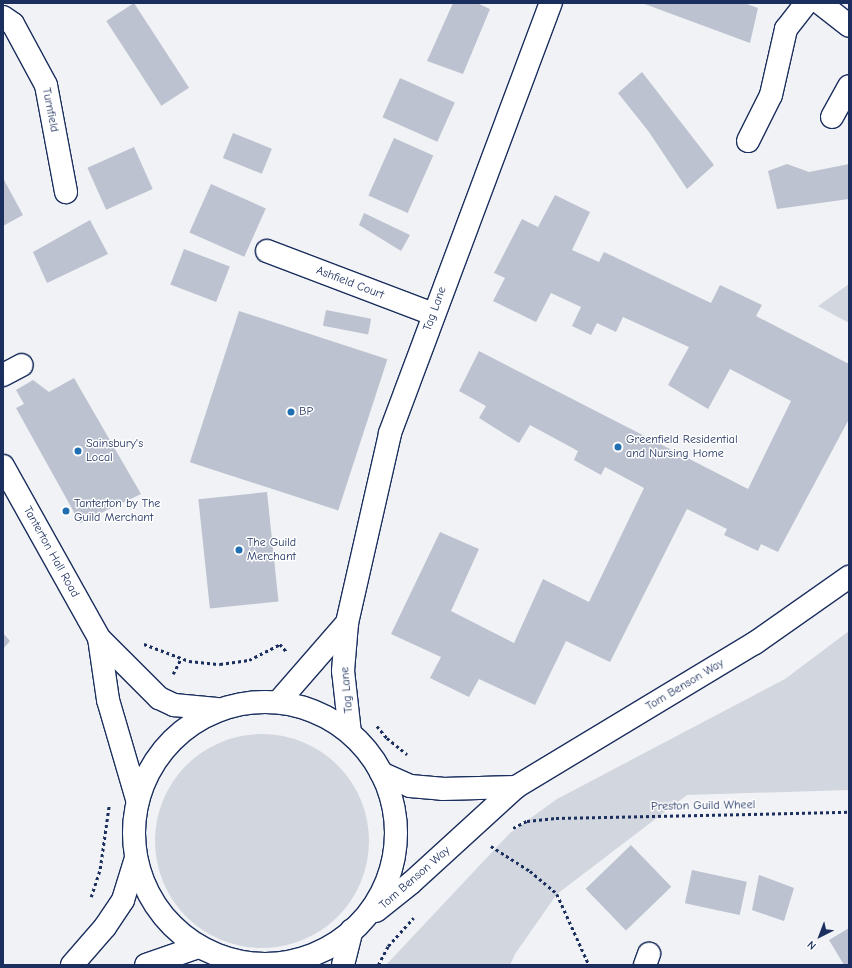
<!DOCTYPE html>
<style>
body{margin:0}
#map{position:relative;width:852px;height:968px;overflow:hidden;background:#f1f2f5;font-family:"Comic Neue",sans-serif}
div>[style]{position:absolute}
.green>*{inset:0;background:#d2d6df}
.round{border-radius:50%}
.building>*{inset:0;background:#bcc2d0;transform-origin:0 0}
.path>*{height:2.5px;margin-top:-1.25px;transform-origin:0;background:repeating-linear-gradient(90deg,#1b2f5e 0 3px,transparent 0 6px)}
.roads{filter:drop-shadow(1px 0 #1b2f5e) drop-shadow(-1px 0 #1b2f5e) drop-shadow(0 1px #1b2f5e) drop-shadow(0 -1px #1b2f5e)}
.minor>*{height:22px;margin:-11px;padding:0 11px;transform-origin:11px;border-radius:11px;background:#fff}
.major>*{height:22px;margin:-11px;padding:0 11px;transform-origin:11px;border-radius:11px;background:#fff}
.major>.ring{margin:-11px;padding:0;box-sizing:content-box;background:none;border:22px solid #fff;border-radius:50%}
.dots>*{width:11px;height:11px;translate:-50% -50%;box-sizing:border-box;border:2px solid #fff;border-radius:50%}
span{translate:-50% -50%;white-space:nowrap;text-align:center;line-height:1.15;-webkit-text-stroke:3px #fff;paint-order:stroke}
.street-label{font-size:12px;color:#1b2f5e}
.poi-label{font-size:12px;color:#1b2f5e}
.left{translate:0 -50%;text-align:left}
.frame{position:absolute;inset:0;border:4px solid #1b2f5e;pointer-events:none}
.north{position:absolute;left:800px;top:916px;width:40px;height:40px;-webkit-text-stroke:3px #fff;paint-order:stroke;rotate:222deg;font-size:11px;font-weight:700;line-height:16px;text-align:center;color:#1b2f5e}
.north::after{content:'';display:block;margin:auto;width:14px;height:18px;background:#1b2f5e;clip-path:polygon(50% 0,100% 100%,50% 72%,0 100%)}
</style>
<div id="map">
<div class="green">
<div style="clip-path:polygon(849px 284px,849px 323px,818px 306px)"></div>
<div style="clip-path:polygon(849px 631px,849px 790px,687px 795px,557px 894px,515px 954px,510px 965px,386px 965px,510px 833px,557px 799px,785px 679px)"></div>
<div class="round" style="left:155px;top:734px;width:214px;height:214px"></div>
</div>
<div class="building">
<div style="left:134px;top:3px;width:101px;height:33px;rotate:57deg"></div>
<div style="clip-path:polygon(453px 3px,477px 3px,490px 9px,463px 74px,427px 61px)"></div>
<div style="clip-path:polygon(642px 3px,744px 3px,758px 8px,750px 43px)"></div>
<div style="clip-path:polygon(642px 72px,714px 165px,687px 189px,649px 132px,618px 93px)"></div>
<div style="left:400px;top:78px;width:60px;height:43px;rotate:24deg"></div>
<div style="left:233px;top:133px;width:42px;height:27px;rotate:22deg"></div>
<div style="left:394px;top:138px;width:43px;height:63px;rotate:24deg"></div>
<div style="left:134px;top:147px;width:46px;height:51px;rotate:66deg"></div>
<div style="clip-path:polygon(787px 164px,809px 172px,849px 164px,849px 199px,777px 209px,768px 171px)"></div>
<div style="clip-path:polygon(3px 178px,23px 215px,3px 226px)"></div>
<div style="left:211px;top:184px;width:60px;height:53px;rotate:24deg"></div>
<div style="clip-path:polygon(555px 195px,590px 212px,572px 250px,599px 262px,604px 252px,711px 303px,720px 285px,762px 305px,756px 316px,849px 364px,849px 419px,778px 552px,761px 544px,758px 551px,724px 535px,727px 529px,687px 509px,610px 662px,566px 641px,535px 705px,479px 679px,469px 697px,430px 678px,441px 657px,391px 634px,440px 532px,479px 549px,451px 611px,514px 643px,543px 579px,589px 602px,644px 488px,605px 467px,601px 475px,574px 460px,578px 451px,530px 425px,519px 443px,479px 418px,486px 406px,459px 391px,479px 351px,748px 489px,791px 401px,730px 369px,708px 409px,668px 385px,689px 347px,623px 317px,616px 332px,597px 323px,591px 335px,572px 326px,581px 307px,551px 293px,536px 322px,493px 301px,505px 278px,494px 273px,522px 219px,538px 227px)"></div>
<div style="clip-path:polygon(364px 213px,410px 235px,401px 251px,359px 225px)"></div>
<div style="clip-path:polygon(90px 220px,108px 254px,47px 283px,33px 252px)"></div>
<div style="left:184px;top:249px;width:49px;height:38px;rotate:21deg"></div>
<div style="left:326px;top:310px;width:46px;height:16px;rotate:11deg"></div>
<div style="left:239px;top:311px;width:156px;height:159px;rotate:18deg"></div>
<div style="clip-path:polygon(74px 378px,141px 494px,80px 523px,16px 408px,24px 404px,16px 390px,33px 380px,49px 392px)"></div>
<div style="left:267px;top:492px;width:110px;height:69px;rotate:84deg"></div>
<div style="clip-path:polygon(3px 633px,10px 641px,3px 649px)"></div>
<div style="left:631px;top:845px;width:58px;height:63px;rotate:46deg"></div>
<div style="left:692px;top:870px;width:56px;height:34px;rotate:12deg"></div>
<div style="clip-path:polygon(759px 875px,794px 888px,784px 921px,752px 910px)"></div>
<div style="clip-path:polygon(849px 928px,849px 965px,844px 965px,829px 940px)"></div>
</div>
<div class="path">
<div style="left:144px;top:644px;width:48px;rotate:20.7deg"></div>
<div style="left:189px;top:661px;width:31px;rotate:6deg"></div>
<div style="left:220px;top:664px;width:29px;rotate:-8deg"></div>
<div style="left:249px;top:660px;width:35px;rotate:-27deg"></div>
<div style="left:280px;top:644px;width:11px;rotate:49deg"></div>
<div style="left:173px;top:674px;width:18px;rotate:-63deg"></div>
<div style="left:377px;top:726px;width:16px;rotate:50deg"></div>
<div style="left:387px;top:738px;width:26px;rotate:39deg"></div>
<div style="left:513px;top:828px;width:16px;rotate:-27deg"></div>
<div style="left:527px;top:821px;width:29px;rotate:-6deg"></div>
<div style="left:556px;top:818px;width:293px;rotate:-1.2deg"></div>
<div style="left:491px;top:846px;width:46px;rotate:32.7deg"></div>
<div style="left:530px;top:871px;width:35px;rotate:40deg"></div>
<div style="left:557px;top:894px;width:78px;rotate:65.7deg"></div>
<div style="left:91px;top:897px;width:29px;rotate:-72deg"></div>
<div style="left:100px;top:869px;width:65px;rotate:-82deg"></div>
<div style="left:378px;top:965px;width:21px;rotate:-62deg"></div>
<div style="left:388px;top:946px;width:38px;rotate:-48deg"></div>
</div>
<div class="roads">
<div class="minor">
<div style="left:820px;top:3px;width:37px;rotate:38deg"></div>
<div style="left:3px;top:17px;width:12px;rotate:35deg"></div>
<div style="left:13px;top:24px;width:69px;rotate:61.6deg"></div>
<div style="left:46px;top:85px;width:109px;rotate:79.4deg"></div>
<div style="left:832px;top:117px;width:35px;rotate:-61deg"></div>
<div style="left:748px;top:141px;width:51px;rotate:-63.4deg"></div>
<div style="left:771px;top:95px;width:68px;rotate:-77.2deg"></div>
<div style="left:786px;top:29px;width:33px;rotate:-52deg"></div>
<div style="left:267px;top:251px;width:178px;rotate:20.8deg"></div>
<div style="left:3px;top:375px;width:21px;rotate:-28deg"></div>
<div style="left:3px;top:466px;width:197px;rotate:60.8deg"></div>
<div style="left:99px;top:638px;width:85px;rotate:45deg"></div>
<div style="left:159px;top:698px;width:17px;rotate:25deg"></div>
<div style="left:174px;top:705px;width:43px;rotate:5.3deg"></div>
<div style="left:99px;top:638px;width:63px;rotate:81.7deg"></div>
<div style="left:108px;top:700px;width:103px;rotate:73.7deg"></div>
<div style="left:645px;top:965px;width:12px;rotate:-70deg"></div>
</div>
<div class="major">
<div style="left:280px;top:700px;width:102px;rotate:-49deg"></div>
<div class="ring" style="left:134px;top:702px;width:240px;height:240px"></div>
<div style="left:350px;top:733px;width:62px;rotate:-96.4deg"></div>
<div style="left:343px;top:671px;width:48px;rotate:-85.2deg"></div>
<div style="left:347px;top:623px;width:195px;rotate:-77.2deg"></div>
<div style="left:390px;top:433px;width:459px;rotate:-69.5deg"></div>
<div style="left:381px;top:773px;width:32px;rotate:24deg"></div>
<div style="left:410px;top:786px;width:32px;rotate:5deg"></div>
<div style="left:442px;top:789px;width:74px;rotate:-1.5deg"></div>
<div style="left:376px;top:911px;width:45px;rotate:-38.7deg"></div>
<div style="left:411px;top:883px;width:142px;rotate:-42.4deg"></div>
<div style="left:516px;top:787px;width:279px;rotate:-31.1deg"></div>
<div style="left:755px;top:643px;width:115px;rotate:-35.1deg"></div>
<div style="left:72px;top:965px;width:50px;rotate:-49deg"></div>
<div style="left:105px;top:927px;width:32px;rotate:-56deg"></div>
<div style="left:123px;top:900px;width:44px;rotate:-72.8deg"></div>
<div style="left:146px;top:965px;width:55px;rotate:-19.1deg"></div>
<div style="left:343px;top:965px;width:36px;rotate:-76deg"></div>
</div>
</div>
<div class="dots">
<div style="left:291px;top:412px;background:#1f6fb2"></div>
<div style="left:618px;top:447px;background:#1f6fb2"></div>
<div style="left:78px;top:451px;background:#1f6fb2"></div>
<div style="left:66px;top:511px;background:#1f6fb2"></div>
<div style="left:239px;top:550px;background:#1f6fb2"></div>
</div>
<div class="street-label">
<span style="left:50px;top:110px;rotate:79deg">Turnfield</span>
<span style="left:350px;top:283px;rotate:21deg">Ashfield Court</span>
<span style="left:435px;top:309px;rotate:-70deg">Tag Lane</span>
<span style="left:51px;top:552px;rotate:61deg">Tanterton Hall Road</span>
<span style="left:685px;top:685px;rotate:-31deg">Tom Benson Way</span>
<span style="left:347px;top:690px;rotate:-95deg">Tag Lane</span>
<span style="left:703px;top:806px;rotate:-1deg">Preston Guild Wheel</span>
<span style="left:415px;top:878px;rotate:-41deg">Tom Benson Way</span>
</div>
<div class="poi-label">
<span class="left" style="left:299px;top:412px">BP</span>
<span class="left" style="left:626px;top:447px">Greenfield Residential<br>and Nursing Home</span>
<span class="left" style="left:86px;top:451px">Sainsbury's<br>Local</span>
<span class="left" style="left:74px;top:511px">Tanterton by The<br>Guild Merchant</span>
<span class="left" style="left:247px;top:550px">The Guild<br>Merchant</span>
</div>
<div class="frame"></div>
<div class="north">N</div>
</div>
